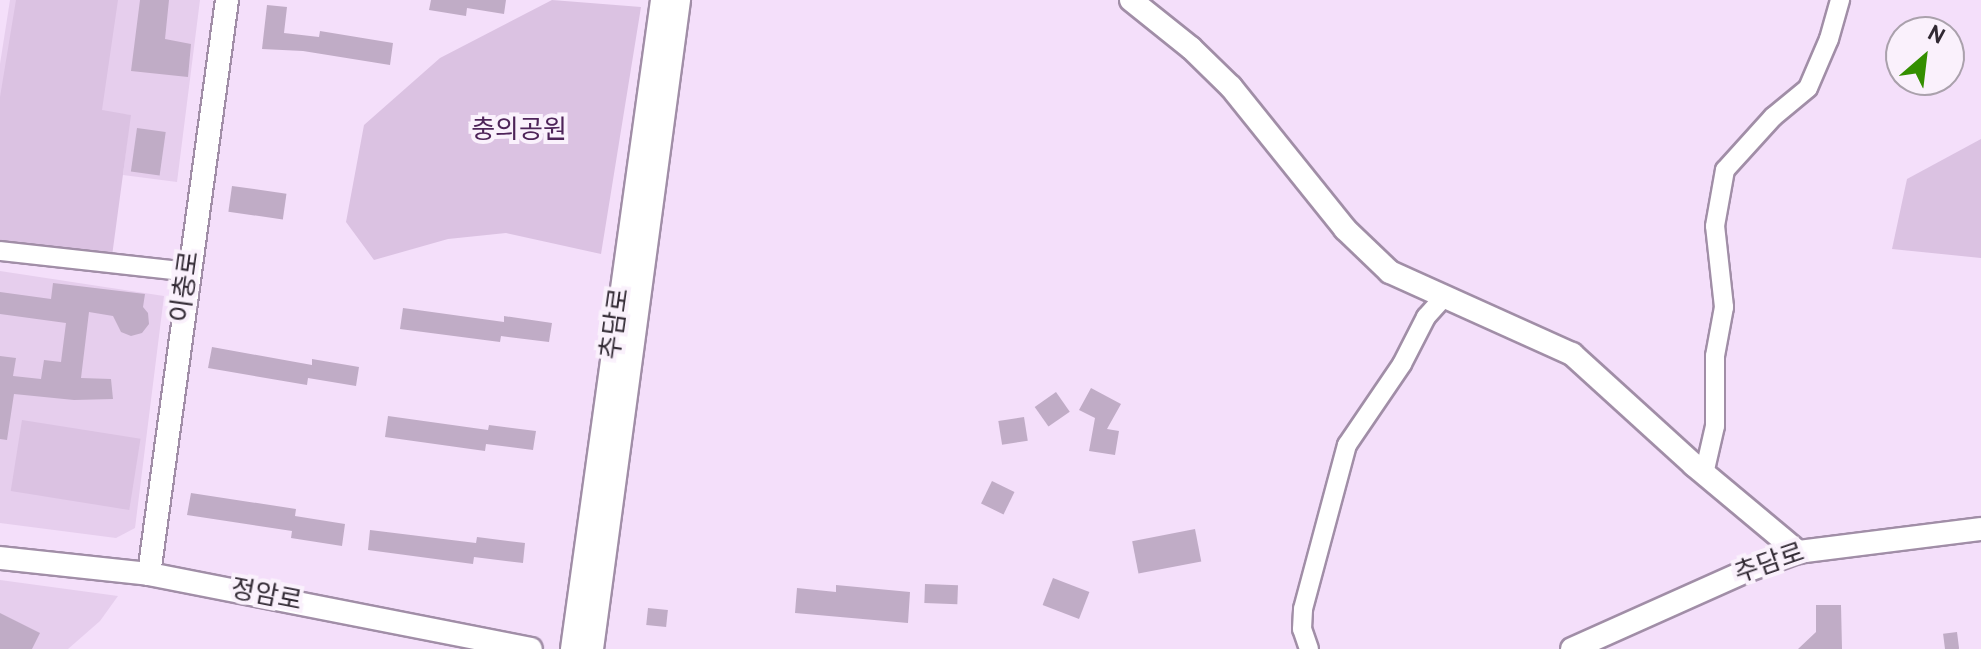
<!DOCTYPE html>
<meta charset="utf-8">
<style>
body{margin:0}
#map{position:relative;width:1981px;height:649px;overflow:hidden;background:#f4dffa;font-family:Overpass,"Noto Sans KR",sans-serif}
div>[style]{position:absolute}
.built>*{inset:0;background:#e6ceed}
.green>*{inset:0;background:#dbc2e2;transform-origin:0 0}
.building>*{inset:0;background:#c0acc6;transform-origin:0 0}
.roads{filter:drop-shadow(2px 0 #a18ea7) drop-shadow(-2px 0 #a18ea7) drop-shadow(0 2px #a18ea7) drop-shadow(0 -2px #a18ea7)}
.minor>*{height:18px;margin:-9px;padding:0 9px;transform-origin:9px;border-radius:9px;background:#fff}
.tertiary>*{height:22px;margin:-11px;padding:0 11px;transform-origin:11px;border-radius:11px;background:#fff}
span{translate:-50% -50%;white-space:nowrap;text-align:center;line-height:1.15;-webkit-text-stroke:8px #faf1fc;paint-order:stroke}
.park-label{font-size:26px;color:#4e2459}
.street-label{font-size:26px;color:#312933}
.north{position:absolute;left:1885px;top:16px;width:80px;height:80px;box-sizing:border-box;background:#faf1fc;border:2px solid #aaa1ac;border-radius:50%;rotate:28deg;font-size:22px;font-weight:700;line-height:32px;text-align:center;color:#312933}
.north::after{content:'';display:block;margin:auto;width:28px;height:36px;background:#348f00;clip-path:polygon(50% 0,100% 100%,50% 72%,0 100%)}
</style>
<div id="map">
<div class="built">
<div style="clip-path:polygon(10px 0,200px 0,177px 182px,123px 175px,130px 115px,0 97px,0 64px)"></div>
<div style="clip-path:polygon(0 271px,164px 296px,135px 528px,116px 538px,0 523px)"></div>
<div style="clip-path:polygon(0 580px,118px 596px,100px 621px,68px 649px,0 649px)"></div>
</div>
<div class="green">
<div style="clip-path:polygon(16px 0,118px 0,102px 110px,131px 115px,112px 256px,0 241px,0 97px)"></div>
<div style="clip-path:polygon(552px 0,641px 7px,601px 254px,506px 233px,448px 239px,374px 260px,346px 222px,364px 125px,440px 58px)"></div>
<div style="clip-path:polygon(1981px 139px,1981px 258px,1892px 249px,1907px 179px)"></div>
<div style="left:22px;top:420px;width:120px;height:72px;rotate:9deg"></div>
</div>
<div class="building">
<div style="clip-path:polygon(140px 0,169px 0,165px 39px,191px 44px,188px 77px,131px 71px)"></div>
<div style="clip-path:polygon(431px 0,506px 0,504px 14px,467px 8px,466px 16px,429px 10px)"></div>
<div style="clip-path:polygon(267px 5px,287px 7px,284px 33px,319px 37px,320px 31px,393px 43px,390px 65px,303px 51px,262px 49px)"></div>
<div style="left:137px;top:128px;width:29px;height:44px;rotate:8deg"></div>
<div style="left:232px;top:186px;width:55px;height:26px;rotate:8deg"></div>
<div style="clip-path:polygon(53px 283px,145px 294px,143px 307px,148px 313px,149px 324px,142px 333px,131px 336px,121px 332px,113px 316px,89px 312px,81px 378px,111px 379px,113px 399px,74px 400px,14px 394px,7px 440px,0 439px,0 356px,16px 358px,13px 376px,41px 379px,44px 360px,61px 362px,66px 323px,0 314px,0 292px,51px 299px)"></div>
<div style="clip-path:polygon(403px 308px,504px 322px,504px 316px,552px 323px,549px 342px,501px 336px,500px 342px,400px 329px)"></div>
<div style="clip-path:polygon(212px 347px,312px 365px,312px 359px,359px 367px,356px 386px,308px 378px,307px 385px,208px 368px)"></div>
<div style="clip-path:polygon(1091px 388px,1121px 404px,1107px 429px,1119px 431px,1115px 455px,1089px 451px,1095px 418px,1079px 410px)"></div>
<div style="left:1056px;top:392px;width:24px;height:26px;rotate:55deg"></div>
<div style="clip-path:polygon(388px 416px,488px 430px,489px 425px,536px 431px,533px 450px,486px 444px,485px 451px,385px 437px)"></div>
<div style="left:1024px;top:417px;width:24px;height:26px;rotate:81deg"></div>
<div style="left:992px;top:481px;width:25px;height:25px;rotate:26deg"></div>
<div style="clip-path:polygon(191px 493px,296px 509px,295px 516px,345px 524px,342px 546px,291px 538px,292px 531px,187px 515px)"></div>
<div style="left:1195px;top:529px;width:33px;height:64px;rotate:79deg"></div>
<div style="clip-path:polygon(370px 530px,476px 543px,477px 537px,525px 543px,523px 563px,474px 557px,473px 564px,368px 550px)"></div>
<div style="left:1053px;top:578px;width:39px;height:29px;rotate:21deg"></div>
<div style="left:925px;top:584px;width:33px;height:19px;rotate:2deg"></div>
<div style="clip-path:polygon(836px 585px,910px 592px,908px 623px,795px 613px,797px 588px,836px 592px)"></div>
<div style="clip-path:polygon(1816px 605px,1841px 605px,1842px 649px,1798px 649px,1816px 632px)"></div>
<div style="left:648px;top:608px;width:20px;height:17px;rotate:6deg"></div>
<div style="clip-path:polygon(0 613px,40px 633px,32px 649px,0 649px)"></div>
<div style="left:1957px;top:632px;width:17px;height:14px;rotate:83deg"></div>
</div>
<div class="roads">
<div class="minor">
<div style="left:0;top:251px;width:190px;rotate:6.3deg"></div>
<div style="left:1704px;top:474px;width:49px;rotate:-77.1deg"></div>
<div style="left:1715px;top:426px;width:70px;rotate:-90deg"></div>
<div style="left:1715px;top:356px;width:50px;rotate:-79.6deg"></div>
<div style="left:1724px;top:307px;width:81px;rotate:-96.3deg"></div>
<div style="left:1715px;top:226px;width:57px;rotate:-79.9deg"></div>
<div style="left:1725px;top:170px;width:72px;rotate:-47.8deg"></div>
<div style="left:1773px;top:117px;width:45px;rotate:-39.6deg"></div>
<div style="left:1808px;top:88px;width:53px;rotate:-66.8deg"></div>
<div style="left:1829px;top:39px;width:41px;rotate:-74.2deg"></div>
<div style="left:1309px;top:649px;width:21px;rotate:-109deg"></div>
<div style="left:1302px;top:629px;width:20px;rotate:-87deg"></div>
<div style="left:1303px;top:609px;width:170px;rotate:-75deg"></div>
<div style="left:1347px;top:445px;width:98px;rotate:-55.8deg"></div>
<div style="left:1402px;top:364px;width:53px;rotate:-62.9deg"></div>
<div style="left:1426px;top:317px;width:27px;rotate:-48deg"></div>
</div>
<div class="tertiary">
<div style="left:1131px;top:0;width:77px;rotate:38.7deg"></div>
<div style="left:1191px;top:48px;width:56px;rotate:44.3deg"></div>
<div style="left:1231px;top:87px;width:182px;rotate:51.2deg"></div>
<div style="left:1345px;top:229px;width:62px;rotate:43.7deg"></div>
<div style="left:1390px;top:272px;width:200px;rotate:24.3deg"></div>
<div style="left:1572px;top:354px;width:165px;rotate:42.3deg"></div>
<div style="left:1694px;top:465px;width:136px;rotate:39.9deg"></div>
<div style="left:0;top:558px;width:150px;rotate:6.1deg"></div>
<div style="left:149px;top:574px;width:389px;rotate:11.1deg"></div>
<div style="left:149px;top:574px;width:579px;rotate:-82.26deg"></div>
<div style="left:572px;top:649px;width:655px;rotate:-82.1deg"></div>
<div style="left:592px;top:649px;width:655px;rotate:-82.36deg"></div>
<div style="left:1572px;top:649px;width:194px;rotate:-24.1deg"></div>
<div style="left:1749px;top:570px;width:52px;rotate:-20.2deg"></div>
<div style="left:1798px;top:552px;width:184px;rotate:-7.2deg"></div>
</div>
</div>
<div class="park-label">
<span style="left:519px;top:132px">충의공원</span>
</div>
<div class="street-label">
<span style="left:187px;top:287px;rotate:-82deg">이충로</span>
<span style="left:617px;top:324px;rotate:-82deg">추담로</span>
<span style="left:1770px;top:565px;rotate:-19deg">추담로</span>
<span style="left:266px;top:597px;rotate:11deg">정암로</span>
</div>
<div class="north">N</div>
</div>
